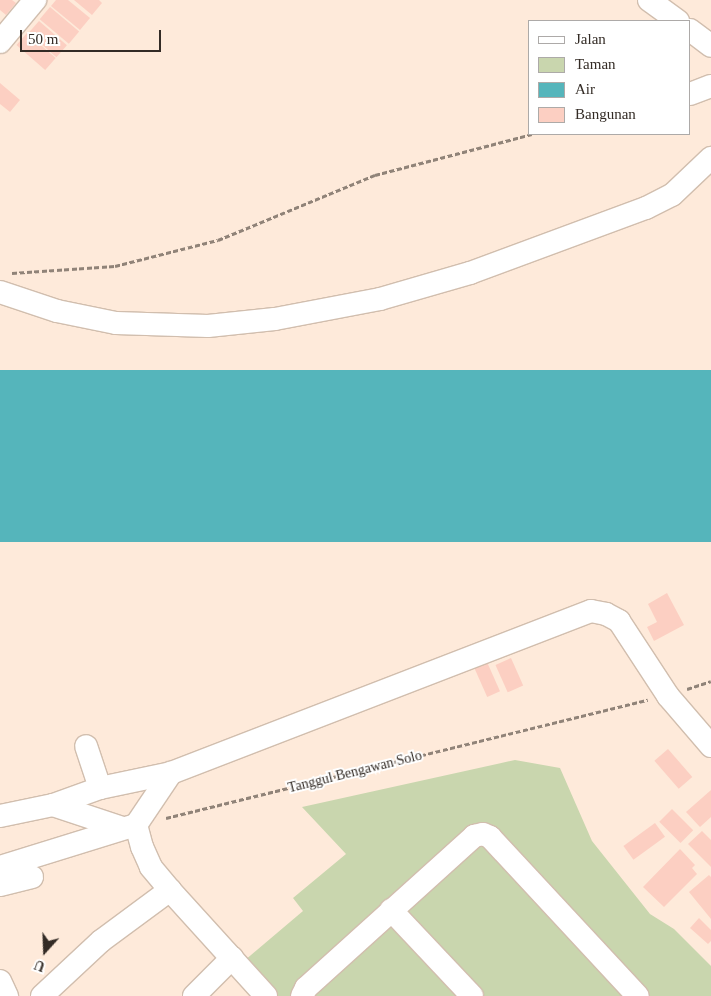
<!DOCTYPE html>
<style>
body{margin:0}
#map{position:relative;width:711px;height:996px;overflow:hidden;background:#feeada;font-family:Georgia,serif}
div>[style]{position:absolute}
.green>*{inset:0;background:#c9d6ae}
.water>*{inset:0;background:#55b5bb;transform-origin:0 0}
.building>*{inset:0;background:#fccfc2;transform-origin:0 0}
.path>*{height:3px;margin-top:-1.5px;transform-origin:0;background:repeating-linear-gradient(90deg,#908378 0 5px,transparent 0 7.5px)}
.roads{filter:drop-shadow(1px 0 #d1beae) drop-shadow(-1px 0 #d1beae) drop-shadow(0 1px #d1beae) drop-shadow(0 -1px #d1beae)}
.minor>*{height:22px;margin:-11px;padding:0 11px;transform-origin:11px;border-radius:11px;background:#fff}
span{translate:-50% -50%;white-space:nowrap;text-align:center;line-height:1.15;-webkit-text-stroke:4px #fff;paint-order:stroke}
.street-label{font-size:14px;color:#332b25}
.legend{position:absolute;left:528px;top:20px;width:162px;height:115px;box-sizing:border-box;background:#fff;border:1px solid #adaaa8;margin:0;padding:6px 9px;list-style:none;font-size:15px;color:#332b25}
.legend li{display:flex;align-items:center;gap:10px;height:25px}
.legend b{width:25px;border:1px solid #adaaa8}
.north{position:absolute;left:20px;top:926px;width:50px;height:50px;-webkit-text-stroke:4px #fff;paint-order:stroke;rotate:200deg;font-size:14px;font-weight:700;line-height:20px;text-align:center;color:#332b25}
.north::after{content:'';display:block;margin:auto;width:18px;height:22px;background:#332b25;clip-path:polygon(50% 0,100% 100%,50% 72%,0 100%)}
.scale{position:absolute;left:20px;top:30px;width:141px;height:22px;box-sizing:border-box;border:2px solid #332b25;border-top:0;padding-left:6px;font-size:15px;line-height:18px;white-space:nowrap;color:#332b25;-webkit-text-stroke:4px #fff;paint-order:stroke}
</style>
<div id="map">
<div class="green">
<div style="clip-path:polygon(515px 760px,560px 768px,592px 841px,650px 914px,674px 929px,711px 966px,711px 996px,276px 996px,244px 961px,303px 911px,293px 898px,346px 854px,302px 807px)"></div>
</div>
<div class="water">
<div style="left:711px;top:370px;width:172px;height:723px;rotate:90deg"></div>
</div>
<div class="building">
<div style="clip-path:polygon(0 0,12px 0,16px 3px,6px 15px,0 10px)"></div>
<div style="clip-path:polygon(56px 0,68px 0,90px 18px,80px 30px,51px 6px)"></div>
<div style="clip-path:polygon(74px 0,99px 0,102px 3px,92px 15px)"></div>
<div style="left:50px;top:7px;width:38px;height:16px;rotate:40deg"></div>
<div style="left:39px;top:21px;width:37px;height:16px;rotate:41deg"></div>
<div style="left:27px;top:33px;width:38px;height:16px;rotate:41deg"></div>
<div style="clip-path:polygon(0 83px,20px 100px,10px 112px,0 104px)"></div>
<div style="clip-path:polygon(667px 593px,684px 625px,654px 641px,647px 627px,657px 622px,648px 604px)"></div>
<div style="left:511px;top:658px;width:30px;height:17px;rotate:66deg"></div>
<div style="left:487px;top:662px;width:32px;height:14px;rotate:66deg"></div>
<div style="left:668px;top:749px;width:37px;height:18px;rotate:49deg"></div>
<div style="clip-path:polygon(711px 790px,711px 817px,700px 827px,686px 812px)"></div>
<div style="left:672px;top:809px;width:30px;height:18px;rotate:45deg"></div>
<div style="left:655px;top:823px;width:17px;height:39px;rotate:54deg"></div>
<div style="clip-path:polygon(702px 831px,711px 840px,711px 867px,688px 844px)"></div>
<div style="clip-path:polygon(680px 849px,695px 865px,692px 868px,697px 874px,664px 907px,643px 887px)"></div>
<div style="clip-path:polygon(709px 875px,711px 877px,711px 919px,689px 892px)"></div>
<div style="clip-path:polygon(699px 918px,711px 930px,711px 941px,708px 944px,690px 928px)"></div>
</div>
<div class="path">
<div style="left:12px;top:273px;width:103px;rotate:-3.9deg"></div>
<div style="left:115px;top:266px;width:106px;rotate:-14.2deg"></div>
<div style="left:218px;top:240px;width:170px;rotate:-22.5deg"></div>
<div style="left:375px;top:175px;width:162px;rotate:-14.6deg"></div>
<div style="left:687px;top:689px;width:25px;rotate:-18deg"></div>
<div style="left:166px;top:818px;width:496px;rotate:-13.8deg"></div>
</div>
<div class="roads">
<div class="minor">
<div style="left:649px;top:0;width:36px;rotate:36deg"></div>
<div style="left:690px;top:30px;width:26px;rotate:37deg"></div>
<div style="left:0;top:42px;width:55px;rotate:-50.2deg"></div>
<div style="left:690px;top:94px;width:22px;rotate:-21deg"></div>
<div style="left:0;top:292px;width:60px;rotate:18.4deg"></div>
<div style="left:57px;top:311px;width:60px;rotate:11.5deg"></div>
<div style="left:116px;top:323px;width:92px;rotate:1.9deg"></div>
<div style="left:208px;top:326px;width:67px;rotate:-6deg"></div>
<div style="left:275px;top:319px;width:107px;rotate:-10.8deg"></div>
<div style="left:380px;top:299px;width:94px;rotate:-16.1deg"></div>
<div style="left:470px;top:273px;width:188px;rotate:-20.3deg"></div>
<div style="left:646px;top:208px;width:29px;rotate:-27deg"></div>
<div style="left:672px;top:195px;width:54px;rotate:-43.5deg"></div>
<div style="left:100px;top:788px;width:73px;rotate:-11.9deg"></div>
<div style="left:53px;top:805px;width:50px;rotate:-19.9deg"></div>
<div style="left:100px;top:788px;width:44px;rotate:-108.4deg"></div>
<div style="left:0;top:816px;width:54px;rotate:-11.7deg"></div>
<div style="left:53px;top:805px;width:73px;rotate:18.4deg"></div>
<div style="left:0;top:867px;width:142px;rotate:-17.2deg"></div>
<div style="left:0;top:885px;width:33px;rotate:-14deg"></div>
<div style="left:391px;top:910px;width:118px;rotate:46.7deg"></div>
<div style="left:0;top:981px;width:17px;rotate:65deg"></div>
<div style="left:42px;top:996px;width:81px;rotate:-43deg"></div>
<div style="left:101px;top:941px;width:86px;rotate:-36.5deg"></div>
<div style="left:194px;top:996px;width:54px;rotate:-45deg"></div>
<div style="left:266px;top:996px;width:143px;rotate:-132.2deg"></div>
<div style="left:170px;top:890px;width:30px;rotate:-130deg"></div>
<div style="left:151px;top:867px;width:22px;rotate:-114deg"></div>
<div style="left:142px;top:847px;width:23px;rotate:-105deg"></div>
<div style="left:136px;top:825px;width:63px;rotate:-56.1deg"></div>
<div style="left:171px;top:773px;width:450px;rotate:-21.1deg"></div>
<div style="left:591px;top:611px;width:15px;rotate:11deg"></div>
<div style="left:606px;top:614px;width:15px;rotate:28deg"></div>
<div style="left:619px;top:621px;width:90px;rotate:56.8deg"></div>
<div style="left:668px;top:696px;width:66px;rotate:49.3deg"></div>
<div style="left:302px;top:996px;width:9px;rotate:-63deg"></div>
<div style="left:306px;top:988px;width:227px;rotate:-42.1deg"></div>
<div style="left:474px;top:836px;width:9px;rotate:-13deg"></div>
<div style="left:483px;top:834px;width:8px;rotate:23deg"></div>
<div style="left:490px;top:837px;width:217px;rotate:47.1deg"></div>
</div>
</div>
<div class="street-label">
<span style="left:355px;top:772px;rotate:-14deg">Tanggul Bengawan Solo</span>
</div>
<ul class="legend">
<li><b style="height:6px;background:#fff"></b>Jalan</li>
<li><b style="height:14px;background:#c9d6ae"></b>Taman</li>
<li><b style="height:14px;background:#55b5bb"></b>Air</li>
<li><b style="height:14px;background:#fccfc2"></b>Bangunan</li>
</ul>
<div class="north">U</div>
<div class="scale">50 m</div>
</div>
